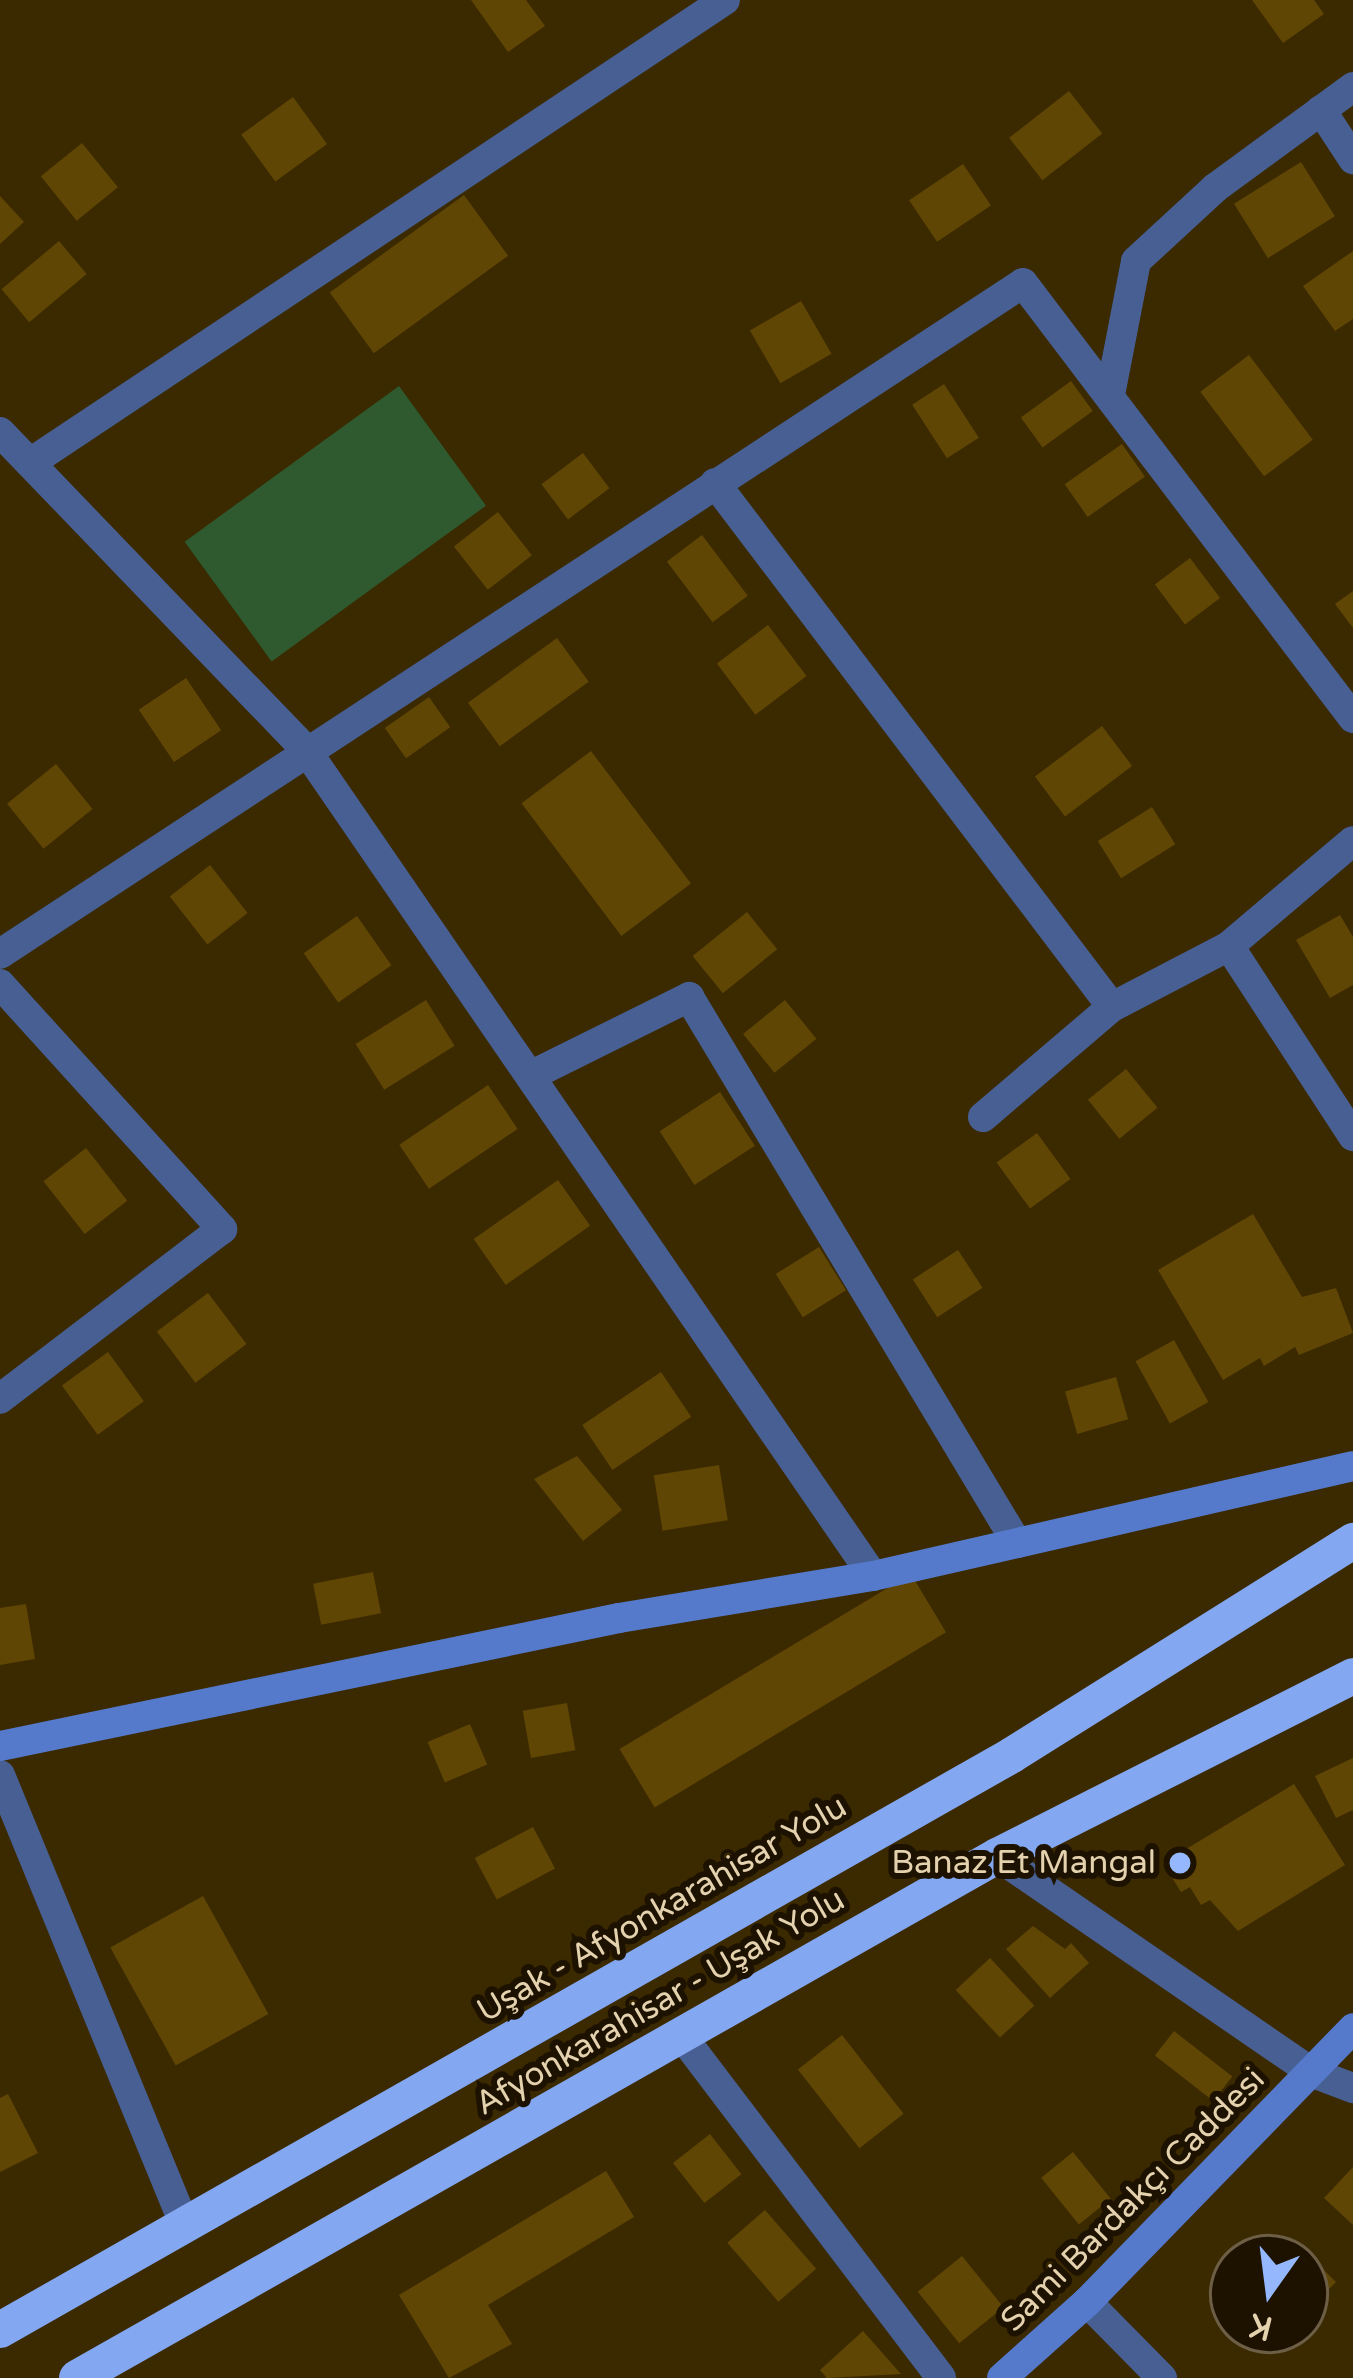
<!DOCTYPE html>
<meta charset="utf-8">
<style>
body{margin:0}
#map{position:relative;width:1353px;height:2378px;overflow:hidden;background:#3b2900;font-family:"Varela Round",sans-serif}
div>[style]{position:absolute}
.green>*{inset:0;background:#2f5a2f;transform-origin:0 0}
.building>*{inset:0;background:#604604;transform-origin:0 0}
.street>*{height:30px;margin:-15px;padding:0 15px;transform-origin:15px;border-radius:15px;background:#475f92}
.secondary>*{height:30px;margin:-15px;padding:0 15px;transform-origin:15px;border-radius:15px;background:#557acb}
.highway>*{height:36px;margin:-18px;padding:0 18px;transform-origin:18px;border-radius:18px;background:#83a7f1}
.dots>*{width:33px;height:33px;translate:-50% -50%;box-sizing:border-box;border:6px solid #1d1200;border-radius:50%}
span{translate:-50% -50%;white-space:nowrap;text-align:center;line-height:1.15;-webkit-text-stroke:12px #1d1200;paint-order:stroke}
.poi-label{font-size:33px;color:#e4d1ae}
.right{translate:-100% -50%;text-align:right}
.street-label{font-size:33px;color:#e4d1ae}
.north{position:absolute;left:1209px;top:2234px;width:120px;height:120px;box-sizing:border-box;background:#1d1200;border:3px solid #6d5e46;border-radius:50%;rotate:194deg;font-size:33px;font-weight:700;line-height:48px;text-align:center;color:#e4d1ae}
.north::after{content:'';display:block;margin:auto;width:42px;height:54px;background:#94b7fd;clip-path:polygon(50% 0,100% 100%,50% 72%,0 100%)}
</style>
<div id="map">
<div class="green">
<div style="left:399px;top:386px;width:148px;height:265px;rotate:54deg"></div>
</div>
<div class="building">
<div style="clip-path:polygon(471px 0,526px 0,545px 26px,508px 52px)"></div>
<div style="clip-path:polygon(1252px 0,1314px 0,1324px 14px,1283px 43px)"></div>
<div style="left:1069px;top:91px;width:54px;height:76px;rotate:52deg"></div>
<div style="left:293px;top:97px;width:58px;height:64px;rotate:54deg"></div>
<div style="left:82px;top:143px;width:57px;height:53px;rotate:51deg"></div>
<div style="left:1301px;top:162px;width:64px;height:79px;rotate:58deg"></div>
<div style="left:963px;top:164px;width:50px;height:65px;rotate:56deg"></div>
<div style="left:464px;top:195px;width:75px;height:166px;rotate:54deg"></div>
<div style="clip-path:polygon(0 196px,24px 222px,0 244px)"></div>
<div style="left:59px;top:241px;width:43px;height:75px;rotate:50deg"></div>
<div style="clip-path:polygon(1353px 251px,1353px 319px,1335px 331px,1303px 286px)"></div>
<div style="left:801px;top:301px;width:61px;height:59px;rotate:60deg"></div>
<div style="left:1249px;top:355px;width:106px;height:61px;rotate:53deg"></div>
<div style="left:1071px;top:381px;width:37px;height:62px;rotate:54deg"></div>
<div style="left:944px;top:384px;width:64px;height:38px;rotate:57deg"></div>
<div style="left:1122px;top:444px;width:40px;height:70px;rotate:55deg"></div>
<div style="left:583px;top:453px;width:44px;height:52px;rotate:53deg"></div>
<div style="left:498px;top:512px;width:55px;height:56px;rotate:52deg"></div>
<div style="left:702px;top:535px;width:76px;height:44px;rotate:53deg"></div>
<div style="left:1190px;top:558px;width:50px;height:44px;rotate:53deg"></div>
<div style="clip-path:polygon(1353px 591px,1353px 628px,1335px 604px)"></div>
<div style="left:768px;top:625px;width:64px;height:64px;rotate:53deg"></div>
<div style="left:557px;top:638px;width:54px;height:110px;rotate:54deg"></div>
<div style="left:186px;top:678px;width:63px;height:57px;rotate:56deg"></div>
<div style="left:429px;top:697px;width:37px;height:54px;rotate:55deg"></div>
<div style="left:1102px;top:726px;width:50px;height:84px;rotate:53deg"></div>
<div style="left:591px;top:751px;width:166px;height:87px;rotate:53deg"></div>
<div style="left:56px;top:764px;width:58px;height:63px;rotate:51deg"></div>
<div style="left:1152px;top:807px;width:44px;height:64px;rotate:58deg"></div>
<div style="left:210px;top:865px;width:61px;height:51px;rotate:52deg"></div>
<div style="left:747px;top:912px;width:48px;height:70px;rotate:51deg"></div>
<div style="clip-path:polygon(1340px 915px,1353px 937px,1353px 985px,1330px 998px,1296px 940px)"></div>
<div style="left:357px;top:916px;width:60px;height:65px;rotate:55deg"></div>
<div style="left:426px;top:1000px;width:54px;height:83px;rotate:58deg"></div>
<div style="left:785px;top:1000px;width:50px;height:54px;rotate:51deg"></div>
<div style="left:1126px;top:1069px;width:50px;height:49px;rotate:51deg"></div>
<div style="left:488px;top:1085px;width:53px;height:107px;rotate:56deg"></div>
<div style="left:720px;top:1092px;width:64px;height:72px;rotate:57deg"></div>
<div style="left:1037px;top:1133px;width:57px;height:50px;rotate:54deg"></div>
<div style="left:86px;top:1148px;width:67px;height:54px;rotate:52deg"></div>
<div style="left:558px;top:1180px;width:56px;height:103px;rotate:55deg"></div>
<div style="clip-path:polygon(1253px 1214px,1302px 1297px,1336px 1288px,1353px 1333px,1299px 1355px,1295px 1347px,1264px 1366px,1260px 1358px,1223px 1380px,1158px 1270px)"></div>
<div style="left:819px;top:1247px;width:51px;height:51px;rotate:58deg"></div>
<div style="left:958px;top:1250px;width:45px;height:54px;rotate:57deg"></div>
<div style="left:208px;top:1293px;width:64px;height:64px;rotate:53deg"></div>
<div style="left:1174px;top:1340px;width:71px;height:44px;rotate:61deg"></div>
<div style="left:108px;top:1352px;width:61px;height:57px;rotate:54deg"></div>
<div style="left:661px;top:1372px;width:54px;height:95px;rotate:56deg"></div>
<div style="left:1116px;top:1377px;width:44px;height:53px;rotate:74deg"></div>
<div style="clip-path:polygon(577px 1456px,622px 1510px,583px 1541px,534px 1479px)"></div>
<div style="left:719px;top:1465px;width:56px;height:66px;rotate:81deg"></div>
<div style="left:373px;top:1572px;width:42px;height:61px;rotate:79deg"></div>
<div style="left:911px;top:1574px;width:68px;height:340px;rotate:59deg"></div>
<div style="clip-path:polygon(26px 1604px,35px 1659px,0 1665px,0 1608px)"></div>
<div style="left:567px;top:1703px;width:48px;height:45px;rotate:80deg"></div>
<div style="left:470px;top:1724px;width:44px;height:46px;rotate:67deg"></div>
<div style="clip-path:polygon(1353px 1758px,1353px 1810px,1336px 1818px,1315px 1776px)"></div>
<div style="clip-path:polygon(1294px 1784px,1345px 1865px,1238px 1931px,1210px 1900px,1201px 1905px,1190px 1887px,1181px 1892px,1163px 1863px)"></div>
<div style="left:533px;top:1827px;width:47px;height:66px;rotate:62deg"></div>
<div style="left:203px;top:1896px;width:135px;height:106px;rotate:61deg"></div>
<div style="clip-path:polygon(1033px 1926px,1065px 1949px,1071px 1943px,1089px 1963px,1050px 1998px,1006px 1949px)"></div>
<div style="left:990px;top:1958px;width:65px;height:47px;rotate:47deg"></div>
<div style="left:1174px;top:2031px;width:74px;height:31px;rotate:38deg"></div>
<div style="left:842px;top:2035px;width:100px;height:56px;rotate:52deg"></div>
<div style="clip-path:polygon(8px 2094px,38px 2153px,0 2172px,0 2098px)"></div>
<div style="left:710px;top:2134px;width:51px;height:47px;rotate:52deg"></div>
<div style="left:1073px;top:2152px;width:60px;height:41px;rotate:51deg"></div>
<div style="clip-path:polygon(1353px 2167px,1353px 2225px,1324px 2198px)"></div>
<div style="clip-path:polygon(606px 2171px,634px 2217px,488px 2305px,512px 2344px,449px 2378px,399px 2295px)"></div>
<div style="left:765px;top:2210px;width:78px;height:50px;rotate:49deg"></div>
<div style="clip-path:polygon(1290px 2237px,1336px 2282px,1305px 2313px,1305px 2258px,1269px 2258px)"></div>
<div style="left:962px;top:2256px;width:66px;height:57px;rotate:51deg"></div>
<div style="clip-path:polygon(863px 2331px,901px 2374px,827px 2378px,820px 2370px)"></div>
</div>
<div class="street">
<div style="left:1321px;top:110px;width:59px;rotate:56.9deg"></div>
<div style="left:1110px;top:395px;width:136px;rotate:-79deg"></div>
<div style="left:1136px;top:261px;width:108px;rotate:-42.7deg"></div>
<div style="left:1215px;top:188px;width:171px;rotate:-36.2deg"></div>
<div style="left:0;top:432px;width:441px;rotate:46.1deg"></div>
<div style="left:306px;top:750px;width:1002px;rotate:55.53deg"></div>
<div style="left:30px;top:463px;width:835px;rotate:-33.67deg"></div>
<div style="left:715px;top:483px;width:657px;rotate:52.85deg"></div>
<div style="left:1229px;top:946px;width:162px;rotate:-40.3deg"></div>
<div style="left:0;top:954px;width:1223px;rotate:-33.26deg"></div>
<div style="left:1023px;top:283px;width:546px;rotate:52.82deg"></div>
<div style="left:0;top:984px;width:331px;rotate:47.8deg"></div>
<div style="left:222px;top:1229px;width:280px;rotate:142.6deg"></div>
<div style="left:530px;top:1076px;width:178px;rotate:-26.4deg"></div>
<div style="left:689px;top:997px;width:637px;rotate:59.01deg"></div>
<div style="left:983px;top:1117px;width:170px;rotate:-40.5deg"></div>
<div style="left:1112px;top:1007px;width:132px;rotate:-27.5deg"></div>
<div style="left:1229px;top:946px;width:227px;rotate:56.9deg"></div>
<div style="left:0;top:1775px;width:487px;rotate:67.7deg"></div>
<div style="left:997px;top:1856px;width:383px;rotate:34.5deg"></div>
<div style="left:1313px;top:2073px;width:43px;rotate:20.6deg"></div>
<div style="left:681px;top:2035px;width:430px;rotate:52.8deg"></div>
<div style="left:1087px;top:2302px;width:107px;rotate:45.4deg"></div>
</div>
<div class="secondary">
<div style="left:0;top:1746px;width:632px;rotate:-11.68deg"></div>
<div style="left:619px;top:1618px;width:257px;rotate:-9.4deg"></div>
<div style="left:873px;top:1576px;width:492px;rotate:-12.9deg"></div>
<div style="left:1002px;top:2378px;width:114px;rotate:-41.8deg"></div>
<div style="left:1087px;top:2302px;width:382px;rotate:-45.8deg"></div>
</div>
<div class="highway">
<div style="left:0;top:2330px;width:1164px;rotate:-29.6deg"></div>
<div style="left:1012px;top:1755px;width:403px;rotate:-32.1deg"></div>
<div style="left:77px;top:2378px;width:1058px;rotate:-29.57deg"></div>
<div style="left:997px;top:1856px;width:399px;rotate:-26.8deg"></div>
</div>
<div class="dots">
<div style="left:1180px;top:1863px;background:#94b7fd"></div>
</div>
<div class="poi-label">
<span class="right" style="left:1156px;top:1863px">Banaz Et Mangal</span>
</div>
<div class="street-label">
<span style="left:662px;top:1909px;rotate:-30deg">Uşak - Afyonkarahisar Yolu</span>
<span style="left:660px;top:2002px;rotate:-30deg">Afyonkarahisar - Uşak Yolu</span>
<span style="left:1133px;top:2200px;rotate:-45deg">Sami Bardakçı Caddesi</span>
</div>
<div class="north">K</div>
</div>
